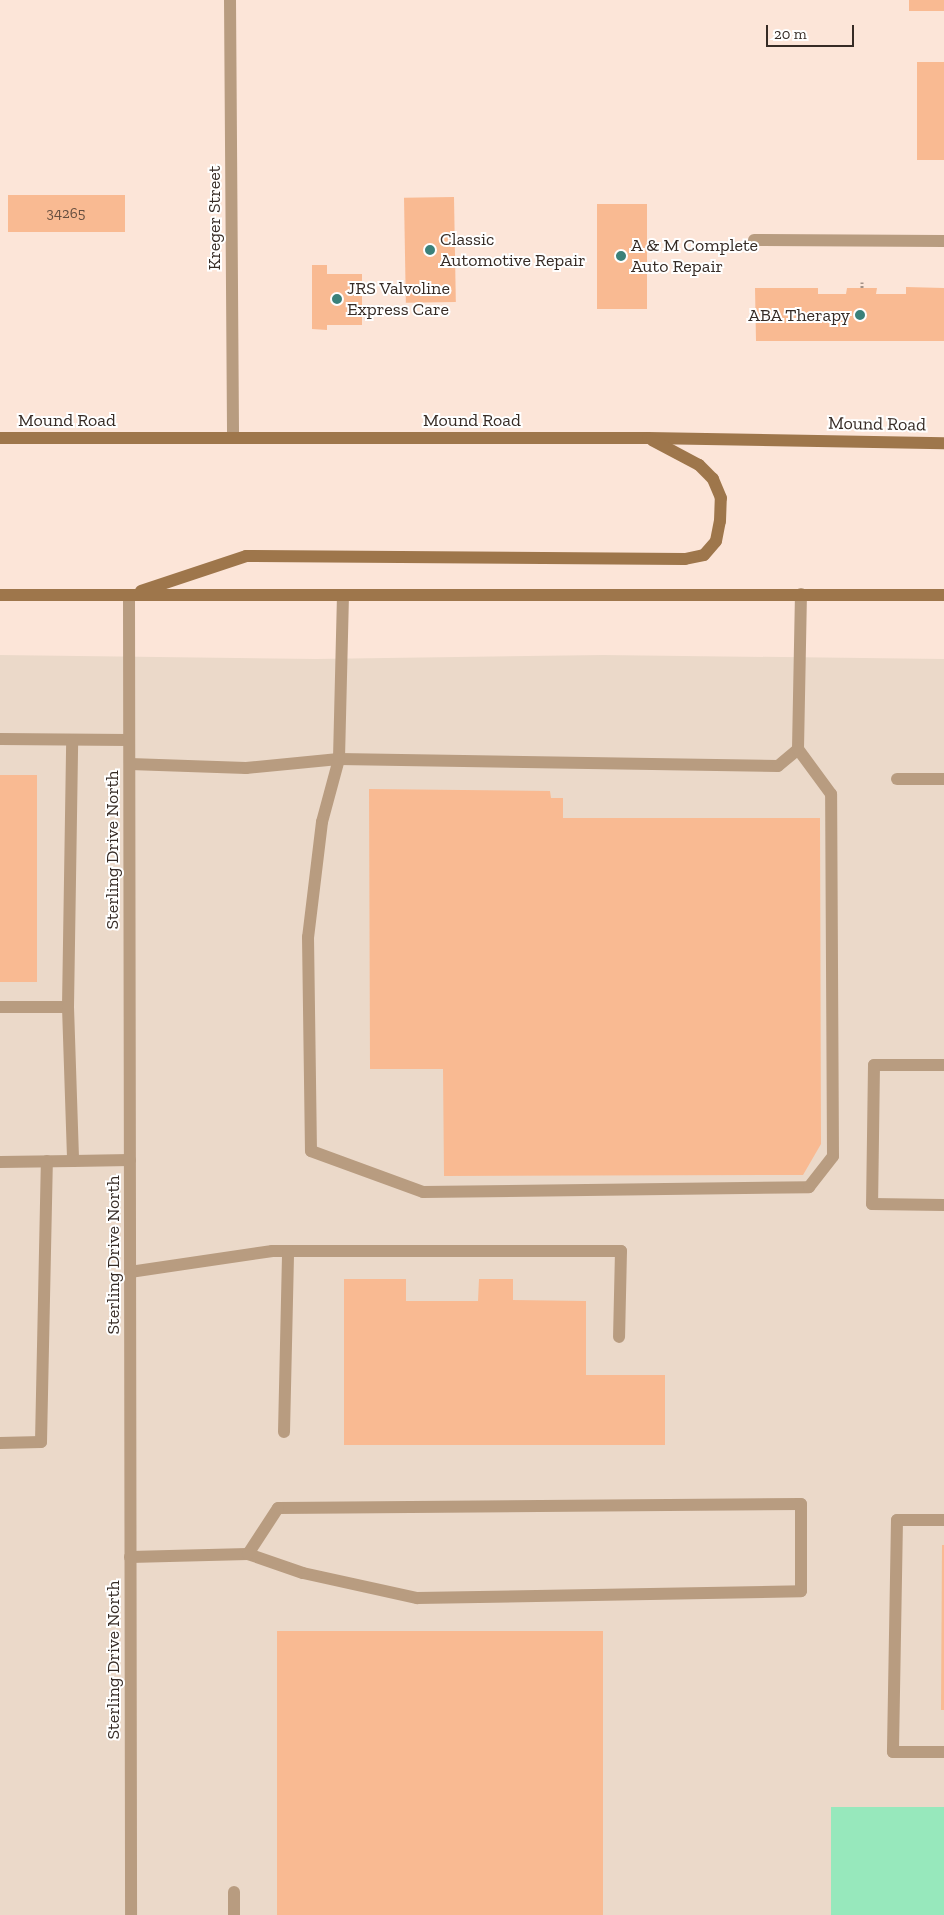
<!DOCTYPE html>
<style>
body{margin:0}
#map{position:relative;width:944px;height:1915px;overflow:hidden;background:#fce5d8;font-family:"Zilla Slab",serif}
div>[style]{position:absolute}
.industrial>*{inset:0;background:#ebd9c9}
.green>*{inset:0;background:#97e8bc;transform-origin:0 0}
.building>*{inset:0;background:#f9ba92;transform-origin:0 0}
.path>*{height:3px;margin-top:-1.5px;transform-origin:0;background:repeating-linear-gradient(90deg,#a39187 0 2.5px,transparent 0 5px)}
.lane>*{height:12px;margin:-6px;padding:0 6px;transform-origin:6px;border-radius:6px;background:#b89c80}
.street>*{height:12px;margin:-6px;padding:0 6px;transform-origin:6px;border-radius:6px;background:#b89c80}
.secondary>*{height:12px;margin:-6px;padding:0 6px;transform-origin:6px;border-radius:6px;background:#9e764b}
.dots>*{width:14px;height:14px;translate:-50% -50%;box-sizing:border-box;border:2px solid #fff;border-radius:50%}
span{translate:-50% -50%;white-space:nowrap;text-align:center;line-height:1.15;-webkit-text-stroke:4px #fff;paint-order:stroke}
.number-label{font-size:15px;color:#674f40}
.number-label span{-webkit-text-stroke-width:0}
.street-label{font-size:18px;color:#362b25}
.poi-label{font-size:18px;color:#362b25}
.left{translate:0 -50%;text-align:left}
.right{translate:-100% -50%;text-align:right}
.scale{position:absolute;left:766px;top:25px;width:88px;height:22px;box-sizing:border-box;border:2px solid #362b25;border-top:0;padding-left:6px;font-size:15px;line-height:18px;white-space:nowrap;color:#362b25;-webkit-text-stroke:4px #fff;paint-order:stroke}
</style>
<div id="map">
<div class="industrial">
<div style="clip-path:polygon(0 655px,316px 659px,603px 655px,944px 659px,944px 1915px,0 1915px)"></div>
</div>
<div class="green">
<div style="left:831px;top:1807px;width:113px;height:108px"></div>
</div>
<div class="building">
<div style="left:909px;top:0;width:35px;height:11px"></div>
<div style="left:917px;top:62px;width:27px;height:98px"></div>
<div style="left:8px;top:195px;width:117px;height:37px"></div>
<div style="left:454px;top:197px;width:105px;height:50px;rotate:89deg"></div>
<div style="left:597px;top:204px;width:50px;height:105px"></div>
<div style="clip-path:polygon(312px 265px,327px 265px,327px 274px,362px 274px,362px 325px,327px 325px,327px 330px,312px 329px)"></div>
<div style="clip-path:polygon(906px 287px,944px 288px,944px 341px,756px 341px,755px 288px,818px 288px,818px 294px,846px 294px,847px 288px,877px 288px,876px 294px,906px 294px)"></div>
<div style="left:0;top:775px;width:37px;height:207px"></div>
<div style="clip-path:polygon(369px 789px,550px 791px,551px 798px,563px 798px,563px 818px,820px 818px,821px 1144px,803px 1175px,444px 1176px,443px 1069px,370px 1069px)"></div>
<div style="clip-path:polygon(344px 1279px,406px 1279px,406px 1301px,478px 1301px,479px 1279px,513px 1279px,513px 1300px,586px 1301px,586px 1375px,665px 1375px,665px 1445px,344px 1445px)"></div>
<div style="clip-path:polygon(942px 1545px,944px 1545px,944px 1710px,941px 1710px)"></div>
<div style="left:277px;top:1631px;width:326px;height:284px"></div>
</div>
<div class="path">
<div style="left:862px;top:288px;width:6px;rotate:-90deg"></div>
</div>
<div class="lane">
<div style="left:754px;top:240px;width:190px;rotate:0.3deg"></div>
<div style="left:343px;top:595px;width:164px;rotate:91.4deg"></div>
<div style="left:339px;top:759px;width:439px;rotate:0.9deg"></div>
<div style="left:778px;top:766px;width:26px;rotate:-40deg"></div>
<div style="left:798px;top:749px;width:155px;rotate:-88.9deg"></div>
<div style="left:0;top:739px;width:129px;rotate:0.4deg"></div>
<div style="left:130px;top:764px;width:116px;rotate:2deg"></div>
<div style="left:246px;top:768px;width:93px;rotate:-5.5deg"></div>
<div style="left:339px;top:759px;width:65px;rotate:105.1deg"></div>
<div style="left:322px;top:822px;width:116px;rotate:96.9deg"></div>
<div style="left:308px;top:937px;width:214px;rotate:89.2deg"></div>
<div style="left:311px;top:1151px;width:119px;rotate:20.1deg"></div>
<div style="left:423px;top:1192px;width:386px;rotate:-0.7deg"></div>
<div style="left:809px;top:1187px;width:39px;rotate:-52deg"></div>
<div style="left:833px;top:1156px;width:362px;rotate:-90.3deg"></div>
<div style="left:831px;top:794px;width:56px;rotate:-126.3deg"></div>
<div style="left:897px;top:779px;width:47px"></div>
<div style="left:0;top:1007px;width:68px"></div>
<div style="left:68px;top:1007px;width:267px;rotate:-89.1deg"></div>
<div style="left:68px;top:1007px;width:154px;rotate:88.1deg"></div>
<div style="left:73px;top:1161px;width:57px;rotate:-1deg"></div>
<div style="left:944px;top:1065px;width:70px;rotate:180deg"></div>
<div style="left:874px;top:1065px;width:139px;rotate:90.8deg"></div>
<div style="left:872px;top:1204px;width:72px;rotate:0.8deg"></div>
<div style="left:0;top:1162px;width:73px;rotate:-0.8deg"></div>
<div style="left:130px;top:1272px;width:144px;rotate:-8.4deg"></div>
<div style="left:272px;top:1251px;width:349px"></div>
<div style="left:621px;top:1251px;width:86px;rotate:91.3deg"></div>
<div style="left:284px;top:1432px;width:181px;rotate:-88.7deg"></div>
<div style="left:0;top:1443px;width:41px;rotate:-1.4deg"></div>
<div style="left:41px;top:1442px;width:281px;rotate:-88.8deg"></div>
<div style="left:944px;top:1520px;width:47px;rotate:180deg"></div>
<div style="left:897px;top:1520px;width:232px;rotate:91deg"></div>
<div style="left:893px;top:1752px;width:51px"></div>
<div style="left:130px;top:1557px;width:118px;rotate:-1.5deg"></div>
<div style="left:248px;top:1554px;width:58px;rotate:19.1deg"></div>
<div style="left:303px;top:1573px;width:117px;rotate:12.4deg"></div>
<div style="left:417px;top:1598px;width:384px;rotate:-1deg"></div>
<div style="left:801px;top:1591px;width:87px;rotate:-90deg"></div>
<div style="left:801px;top:1504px;width:523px;rotate:179.56deg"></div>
<div style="left:278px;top:1508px;width:55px;rotate:123.1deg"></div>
<div style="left:234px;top:1892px;width:23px;rotate:90deg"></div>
</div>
<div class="street">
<div style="left:230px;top:0;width:437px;rotate:89.6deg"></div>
<div style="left:129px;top:595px;width:1320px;rotate:89.91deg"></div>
</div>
<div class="secondary">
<div style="left:0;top:438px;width:648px"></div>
<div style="left:648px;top:438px;width:296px;rotate:1deg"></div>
<div style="left:141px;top:591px;width:111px;rotate:-18.4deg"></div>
<div style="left:246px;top:556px;width:439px;rotate:0.4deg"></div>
<div style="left:685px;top:559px;width:19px;rotate:-12deg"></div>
<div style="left:704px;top:555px;width:18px;rotate:-49deg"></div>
<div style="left:716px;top:541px;width:20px;rotate:-79deg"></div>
<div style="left:720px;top:521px;width:23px;rotate:-88deg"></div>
<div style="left:721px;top:498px;width:21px;rotate:-113deg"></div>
<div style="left:713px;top:479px;width:20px;rotate:-135deg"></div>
<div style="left:699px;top:465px;width:53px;rotate:-152deg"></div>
<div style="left:0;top:595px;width:944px"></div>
</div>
<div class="dots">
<div style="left:430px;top:250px;background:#3b817a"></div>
<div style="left:621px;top:256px;background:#3b817a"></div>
<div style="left:337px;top:299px;background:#3b817a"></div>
<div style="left:860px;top:315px;background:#3b817a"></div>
</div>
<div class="number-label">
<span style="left:66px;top:214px">34265</span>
</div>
<div class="street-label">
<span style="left:214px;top:218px;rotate:-90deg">Kreger Street</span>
<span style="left:67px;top:420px">Mound Road</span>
<span style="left:472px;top:420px">Mound Road</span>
<span style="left:877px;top:424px;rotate:1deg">Mound Road</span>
<span style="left:112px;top:850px;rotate:-90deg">Sterling Drive North</span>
<span style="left:113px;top:1255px;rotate:-90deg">Sterling Drive North</span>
<span style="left:113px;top:1660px;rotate:-90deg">Sterling Drive North</span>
</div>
<div class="poi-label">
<span class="left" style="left:440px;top:250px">Classic<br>Automotive Repair</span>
<span class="left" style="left:631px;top:256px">A &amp; M Complete<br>Auto Repair</span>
<span class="left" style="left:347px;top:299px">JRS Valvoline<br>Express Care</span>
<span class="right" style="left:850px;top:315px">ABA Therapy</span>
</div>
<div class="scale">20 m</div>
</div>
